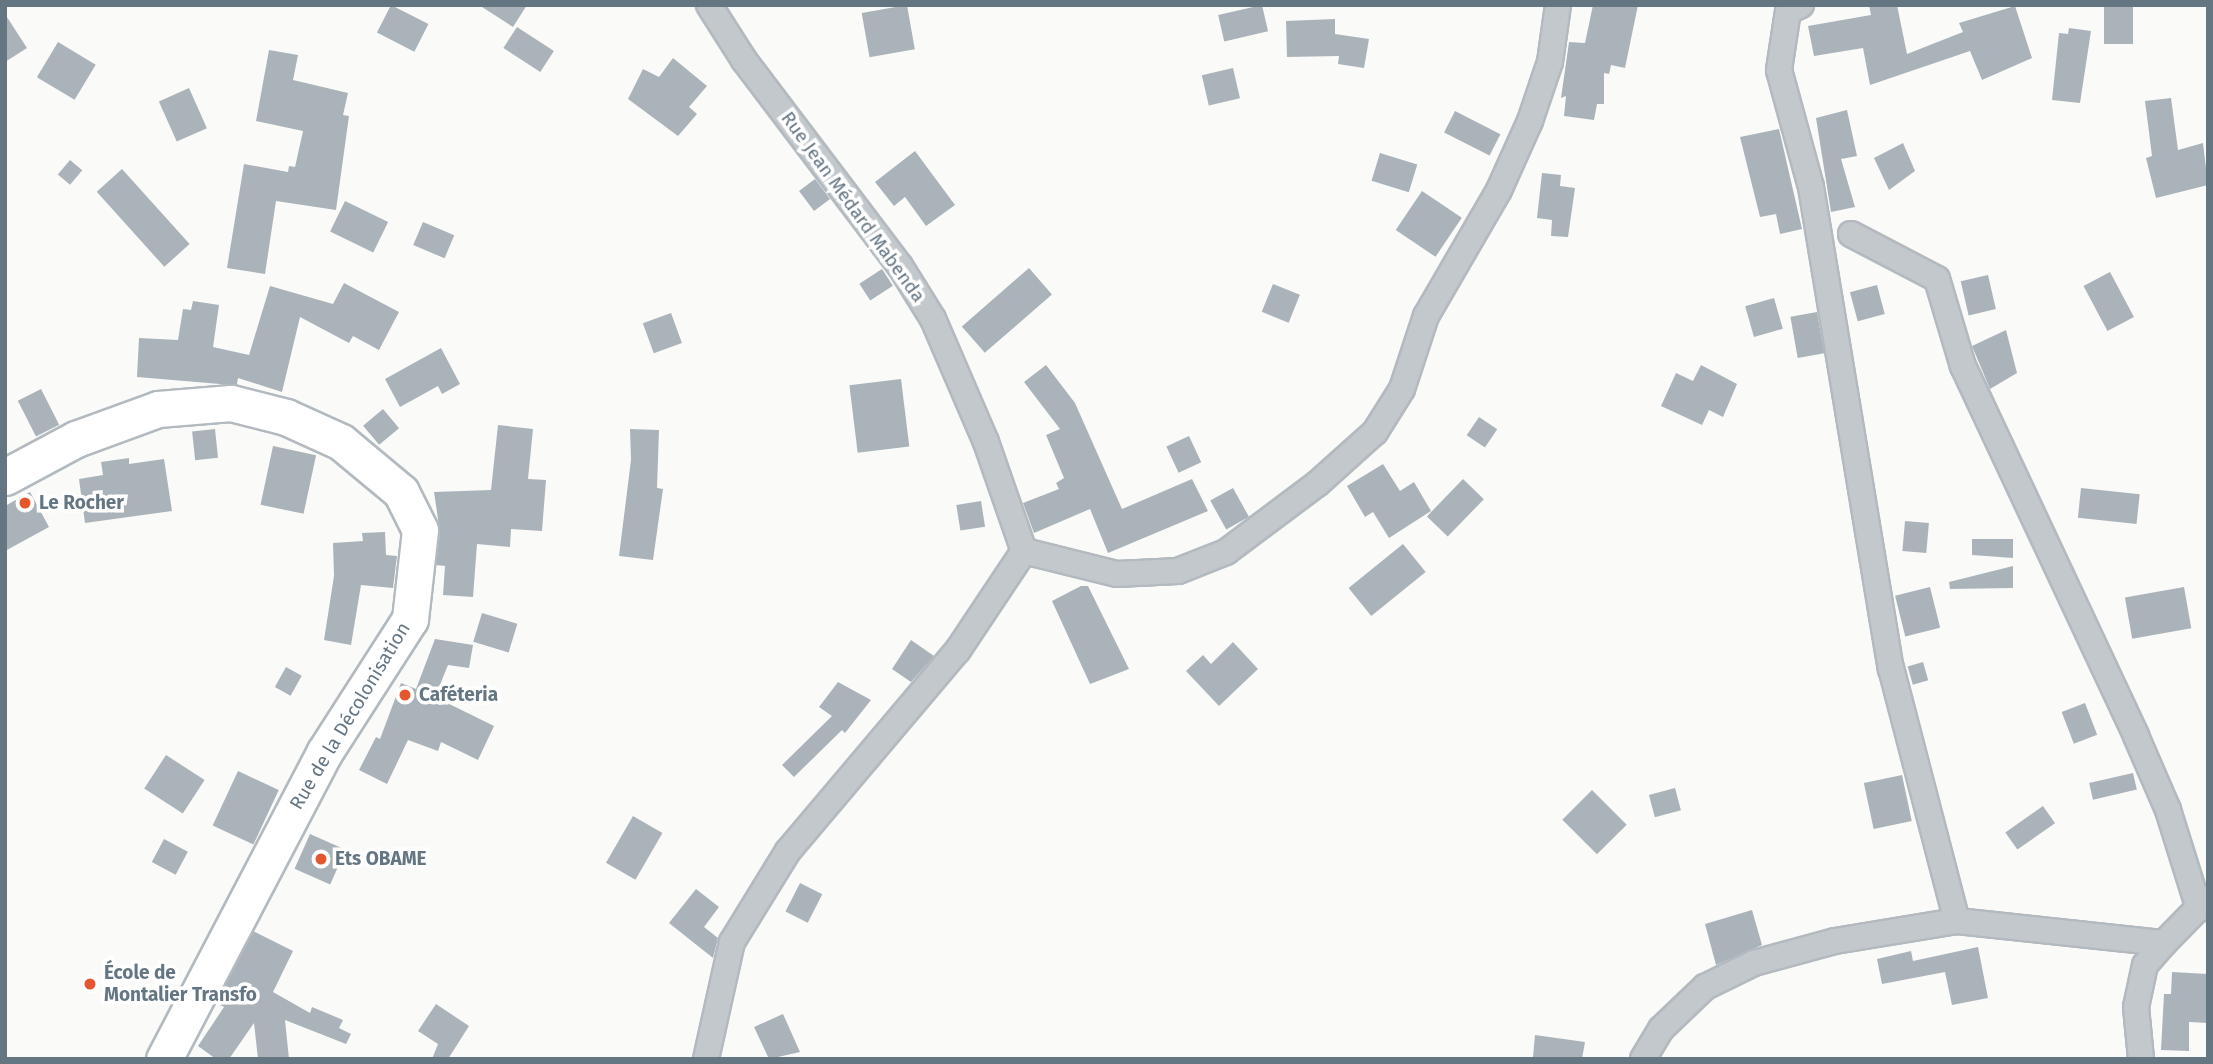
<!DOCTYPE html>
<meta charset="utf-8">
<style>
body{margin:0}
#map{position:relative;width:2213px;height:1064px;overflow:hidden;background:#fafaf8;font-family:"Fira Sans",sans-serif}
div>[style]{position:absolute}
.building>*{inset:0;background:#aab3b9;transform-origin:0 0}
.roads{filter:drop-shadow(2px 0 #b3babf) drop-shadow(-2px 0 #b3babf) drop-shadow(0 2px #b3babf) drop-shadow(0 -2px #b3babf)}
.street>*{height:24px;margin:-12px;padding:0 12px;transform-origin:12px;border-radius:12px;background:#c3c8cc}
.secondary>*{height:35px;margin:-17.5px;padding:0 17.5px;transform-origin:17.5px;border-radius:17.5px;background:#fff}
.dots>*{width:19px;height:19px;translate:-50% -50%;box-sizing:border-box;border:4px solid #fff;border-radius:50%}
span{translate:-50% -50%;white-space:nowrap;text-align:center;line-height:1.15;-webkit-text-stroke:7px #fff;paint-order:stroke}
.street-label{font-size:19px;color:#657683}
.poi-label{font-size:19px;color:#657683;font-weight:700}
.left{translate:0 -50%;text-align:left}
.frame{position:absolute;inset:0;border:7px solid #657683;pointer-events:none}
</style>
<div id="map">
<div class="building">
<div style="left:391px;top:5px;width:42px;height:31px;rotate:27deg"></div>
<div style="clip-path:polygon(479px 5px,527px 5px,513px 27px)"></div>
<div style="left:907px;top:5px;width:45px;height:46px;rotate:80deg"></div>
<div style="left:1262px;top:5px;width:27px;height:45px;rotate:77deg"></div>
<div style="clip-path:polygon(1593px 5px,1638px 5px,1625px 68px,1611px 65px,1609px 74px,1604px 73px,1604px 104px,1597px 104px,1594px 120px,1564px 116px,1566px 96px,1561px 98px,1569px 42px,1585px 43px)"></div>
<div style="clip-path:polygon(1869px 5px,1897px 5px,1907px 54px,1963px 32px,1959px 23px,2015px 6px,2032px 58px,1982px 80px,1970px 51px,1870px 85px,1863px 48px,1814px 56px,1808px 26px,1871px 15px)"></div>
<div style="left:2104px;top:5px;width:29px;height:39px"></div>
<div style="clip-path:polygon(5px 14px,27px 48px,5px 62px)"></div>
<div style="clip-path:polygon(1335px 19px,1335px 34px,1369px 39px,1364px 68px,1338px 64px,1339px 56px,1287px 57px,1286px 21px)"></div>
<div style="left:517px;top:27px;width:44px;height:25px;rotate:33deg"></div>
<div style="clip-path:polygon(2069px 28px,2091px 31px,2080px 103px,2052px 100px,2059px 33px,2068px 34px)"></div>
<div style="left:58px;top:42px;width:44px;height:41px;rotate:31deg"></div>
<div style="clip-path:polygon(269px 50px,298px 55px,293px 80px,348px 93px,343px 115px,349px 116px,336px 210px,276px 201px,265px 274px,227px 268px,244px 164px,288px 172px,289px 166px,295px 167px,303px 131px,256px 121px)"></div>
<div style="clip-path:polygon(673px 58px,707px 86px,689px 107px,697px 114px,678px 136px,628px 99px,643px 69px,659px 77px)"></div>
<div style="left:1233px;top:68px;width:31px;height:32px;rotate:77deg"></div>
<div style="left:189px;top:88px;width:44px;height:33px;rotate:66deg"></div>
<div style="clip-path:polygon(2171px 98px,2178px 150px,2203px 143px,2208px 185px,2156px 198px,2146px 158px,2152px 156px,2145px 101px)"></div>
<div style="clip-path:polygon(1847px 110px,1857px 156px,1841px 159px,1855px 207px,1831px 212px,1816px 118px)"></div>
<div style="left:1455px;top:111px;width:51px;height:24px;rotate:27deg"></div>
<div style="clip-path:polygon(1779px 129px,1802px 229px,1780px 234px,1776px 214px,1760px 217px,1740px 137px)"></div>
<div style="clip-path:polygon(1903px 143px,1915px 171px,1889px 190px,1874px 158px)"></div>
<div style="clip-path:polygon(915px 151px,955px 205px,926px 226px,905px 197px,894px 206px,875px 182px)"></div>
<div style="left:1380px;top:153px;width:39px;height:29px;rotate:17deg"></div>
<div style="left:70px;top:160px;width:16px;height:19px;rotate:40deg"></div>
<div style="left:122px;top:169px;width:101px;height:34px;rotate:48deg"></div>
<div style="clip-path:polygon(1542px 173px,1561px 175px,1560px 186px,1575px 188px,1568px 237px,1551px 236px,1552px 220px,1537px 218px)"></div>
<div style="left:815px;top:179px;width:25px;height:20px;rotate:53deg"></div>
<div style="left:1422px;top:191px;width:48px;height:47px;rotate:34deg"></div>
<div style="left:345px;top:201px;width:48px;height:34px;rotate:26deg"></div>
<div style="left:423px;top:222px;width:34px;height:25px;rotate:23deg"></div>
<div style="left:1029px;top:268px;width:35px;height:89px;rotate:49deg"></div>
<div style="left:882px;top:269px;width:20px;height:27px;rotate:57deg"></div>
<div style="left:2110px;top:272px;width:51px;height:30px;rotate:62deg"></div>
<div style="left:1988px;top:275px;width:35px;height:28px;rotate:77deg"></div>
<div style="clip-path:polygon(344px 283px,399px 312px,379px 350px,353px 336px,349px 343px,300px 317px,282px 392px,238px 378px,237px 384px,220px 384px,137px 377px,139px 338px,178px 340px,183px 309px,191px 310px,193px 301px,219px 305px,213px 347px,249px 355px,270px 286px,333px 304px)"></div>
<div style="left:1273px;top:284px;width:29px;height:30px;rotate:22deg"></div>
<div style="left:1877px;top:285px;width:30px;height:28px;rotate:75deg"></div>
<div style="left:1774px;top:298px;width:32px;height:30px;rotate:74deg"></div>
<div style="left:1817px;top:312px;width:42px;height:27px;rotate:80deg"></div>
<div style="left:671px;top:313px;width:32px;height:30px;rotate:70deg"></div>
<div style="clip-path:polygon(2006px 330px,2017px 373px,1990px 389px,1972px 346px)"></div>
<div style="clip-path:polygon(441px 348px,460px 384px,442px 394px,438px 386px,400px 407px,385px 379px)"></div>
<div style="clip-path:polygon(1046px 365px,1075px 403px,1122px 509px,1192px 479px,1208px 511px,1108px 553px,1090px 509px,1034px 533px,1023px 503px,1059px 489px,1056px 483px,1064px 478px,1046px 435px,1060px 429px,1024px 382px)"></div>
<div style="clip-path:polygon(1701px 365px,1737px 384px,1723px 417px,1709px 410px,1702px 425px,1661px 406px,1676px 373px,1693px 381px)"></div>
<div style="left:901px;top:379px;width:68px;height:52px;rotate:83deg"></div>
<div style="left:41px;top:389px;width:40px;height:26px;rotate:63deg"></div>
<div style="left:383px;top:409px;width:25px;height:26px;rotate:50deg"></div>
<div style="left:1479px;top:417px;width:22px;height:22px;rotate:34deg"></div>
<div style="clip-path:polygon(498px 425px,533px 429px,528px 479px,546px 480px,542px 531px,511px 529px,510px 547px,477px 544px,473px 597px,443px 595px,445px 566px,436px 565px,440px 532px,434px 492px,491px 490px)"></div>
<div style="left:215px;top:429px;width:29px;height:23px;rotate:84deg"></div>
<div style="clip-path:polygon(630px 429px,659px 430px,657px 488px,663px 489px,653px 560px,619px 556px,631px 460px)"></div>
<div style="left:1189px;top:436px;width:29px;height:25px;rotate:65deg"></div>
<div style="left:273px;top:446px;width:44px;height:60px;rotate:12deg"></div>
<div style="clip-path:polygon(129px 458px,129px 464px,164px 459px,172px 511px,85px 523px,79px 479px,103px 475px,101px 462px)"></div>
<div style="clip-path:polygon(1383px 464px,1400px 491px,1414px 482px,1431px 511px,1389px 538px,1373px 512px,1365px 517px,1347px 486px)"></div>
<div style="left:1463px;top:479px;width:29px;height:52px;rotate:44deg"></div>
<div style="left:1233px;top:488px;width:33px;height:26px;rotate:61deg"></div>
<div style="left:2081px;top:488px;width:59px;height:30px;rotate:6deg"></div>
<div style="clip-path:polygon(30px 492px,49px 527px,5px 551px,5px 506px)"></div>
<div style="left:981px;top:501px;width:26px;height:25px;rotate:81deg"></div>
<div style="left:1905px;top:521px;width:24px;height:30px;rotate:5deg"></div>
<div style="clip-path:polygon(385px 532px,386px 555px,397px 556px,393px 588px,361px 585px,351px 645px,324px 640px,334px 576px,333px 543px,363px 541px,362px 533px)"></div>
<div style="clip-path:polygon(1972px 539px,2013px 539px,2013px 558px,1972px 555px)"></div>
<div style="left:1403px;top:544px;width:36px;height:70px;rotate:51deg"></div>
<div style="clip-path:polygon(2013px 566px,2013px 588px,1950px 589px,1949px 582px)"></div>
<div style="clip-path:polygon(1081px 586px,1088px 586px,1129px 669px,1090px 684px,1052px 601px)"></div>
<div style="left:1930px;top:587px;width:42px;height:36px;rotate:76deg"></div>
<div style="left:2184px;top:587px;width:42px;height:60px;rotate:80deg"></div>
<div style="left:482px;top:613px;width:37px;height:30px;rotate:17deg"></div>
<div style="clip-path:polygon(435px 639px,473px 645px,469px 668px,448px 665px,435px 697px,494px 726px,478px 760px,441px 742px,438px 751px,408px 740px,387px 784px,359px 770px,376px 737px,380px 739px,401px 683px,416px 689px)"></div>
<div style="clip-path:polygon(911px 640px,934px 656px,911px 682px,892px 669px)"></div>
<div style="clip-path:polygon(1233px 642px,1258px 669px,1219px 706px,1186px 671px,1203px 655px,1211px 664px)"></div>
<div style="left:1923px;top:662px;width:19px;height:16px;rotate:74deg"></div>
<div style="left:286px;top:667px;width:18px;height:23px;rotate:29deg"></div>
<div style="clip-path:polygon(838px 682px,871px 700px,845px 733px,842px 730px,794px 777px,782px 765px,832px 716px,819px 707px)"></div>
<div style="left:2085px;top:703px;width:34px;height:25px;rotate:69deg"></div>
<div style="left:166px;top:755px;width:46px;height:40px;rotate:33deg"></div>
<div style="left:238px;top:771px;width:45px;height:60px;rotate:25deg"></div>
<div style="left:2133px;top:773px;width:17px;height:45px;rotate:77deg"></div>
<div style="left:1902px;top:775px;width:47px;height:39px;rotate:78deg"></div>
<div style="left:1675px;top:788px;width:23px;height:27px;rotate:75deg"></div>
<div style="left:1592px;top:790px;width:49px;height:42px;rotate:45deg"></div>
<div style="left:2043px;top:806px;width:21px;height:46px;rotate:55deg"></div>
<div style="left:633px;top:816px;width:34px;height:54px;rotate:30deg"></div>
<div style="left:310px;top:834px;width:39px;height:38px;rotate:24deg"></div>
<div style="left:164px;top:839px;width:27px;height:26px;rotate:28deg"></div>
<div style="left:800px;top:883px;width:25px;height:32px;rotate:27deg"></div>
<div style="clip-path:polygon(696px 889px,719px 907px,704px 927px,718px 938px,713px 958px,669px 923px)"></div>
<div style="clip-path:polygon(1752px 910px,1762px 945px,1716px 965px,1705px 924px)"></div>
<div style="clip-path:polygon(253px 931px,293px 951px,273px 992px,310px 1013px,312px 1007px,343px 1020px,339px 1028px,351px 1034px,346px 1044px,285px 1020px,289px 1059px,258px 1059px,254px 1023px,229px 1059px,216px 1059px,198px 1046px,224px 1007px,216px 1003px)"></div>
<div style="clip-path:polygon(1978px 947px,1988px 998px,1952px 1005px,1945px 972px,1882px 984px,1877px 959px,1911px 951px,1913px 961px)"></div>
<div style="clip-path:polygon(2172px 972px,2208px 974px,2208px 1023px,2189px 1022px,2189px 1051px,2161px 1050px,2164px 994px,2171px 994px)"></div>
<div style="clip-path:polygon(436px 1004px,469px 1026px,448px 1059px,432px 1059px,438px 1044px,418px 1031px)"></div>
<div style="clip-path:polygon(783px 1014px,800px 1052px,769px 1059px,754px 1027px)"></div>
<div style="clip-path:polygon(1535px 1035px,1585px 1042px,1582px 1059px,1533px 1057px)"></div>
</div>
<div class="roads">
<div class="street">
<div style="left:709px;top:5px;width:65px;rotate:57.5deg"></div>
<div style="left:744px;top:60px;width:258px;rotate:52.9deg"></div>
<div style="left:900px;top:266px;width:62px;rotate:58.1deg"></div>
<div style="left:933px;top:319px;width:134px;rotate:66.7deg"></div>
<div style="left:986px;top:442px;width:115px;rotate:70.8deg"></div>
<div style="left:1801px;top:5px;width:14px;rotate:155deg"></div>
<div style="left:1788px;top:11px;width:60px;rotate:98.7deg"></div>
<div style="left:1779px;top:70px;width:121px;rotate:74.7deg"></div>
<div style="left:1811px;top:187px;width:488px;rotate:80.6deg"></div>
<div style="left:1891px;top:668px;width:261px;rotate:75.4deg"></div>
<div style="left:1851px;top:234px;width:97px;rotate:27.6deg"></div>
<div style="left:1937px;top:279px;width:91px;rotate:73.4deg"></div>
<div style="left:1963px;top:366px;width:408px;rotate:64.9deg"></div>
<div style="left:2136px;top:736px;width:81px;rotate:66.6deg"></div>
<div style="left:2168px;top:810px;width:104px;rotate:72.6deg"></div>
<div style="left:1024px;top:551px;width:96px;rotate:13.9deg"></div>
<div style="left:1117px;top:574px;width:61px;rotate:-2.8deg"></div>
<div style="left:1178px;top:571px;width:52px;rotate:-21.6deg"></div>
<div style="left:1226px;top:552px;width:114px;rotate:-36.8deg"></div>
<div style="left:1317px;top:484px;width:78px;rotate:-41.9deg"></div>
<div style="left:1375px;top:432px;width:51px;rotate:-57.9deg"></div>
<div style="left:1402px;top:389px;width:77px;rotate:-71.8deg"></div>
<div style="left:1426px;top:316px;width:146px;rotate:-59.9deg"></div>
<div style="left:1499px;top:190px;width:76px;rotate:-65.8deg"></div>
<div style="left:1530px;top:121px;width:62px;rotate:-71.3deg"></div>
<div style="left:1550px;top:62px;width:58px;rotate:-82deg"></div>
<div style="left:706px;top:1059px;width:120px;rotate:-77.5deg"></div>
<div style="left:732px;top:942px;width:107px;rotate:-58.4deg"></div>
<div style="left:788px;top:851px;width:263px;rotate:-49.8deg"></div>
<div style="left:958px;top:650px;width:119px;rotate:-56.3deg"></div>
<div style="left:1643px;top:1059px;width:35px;rotate:-59deg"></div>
<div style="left:1661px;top:1029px;width:61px;rotate:-43.7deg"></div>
<div style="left:1705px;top:987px;width:55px;rotate:-26.1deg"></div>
<div style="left:1754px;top:963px;width:84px;rotate:-15.2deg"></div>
<div style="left:1835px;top:941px;width:124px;rotate:-9.3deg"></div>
<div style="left:1957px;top:921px;width:208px;rotate:6.1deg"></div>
<div style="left:2164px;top:943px;width:63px;rotate:-45.6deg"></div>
<div style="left:2141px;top:1059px;width:52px;rotate:-95.5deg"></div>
<div style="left:2136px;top:1007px;width:43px;rotate:-77.9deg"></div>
<div style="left:2145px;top:965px;width:29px;rotate:-49deg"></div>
</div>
<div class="secondary">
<div style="left:5px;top:477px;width:81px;rotate:-28.2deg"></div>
<div style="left:76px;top:439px;width:87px;rotate:-20.1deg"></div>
<div style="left:158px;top:409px;width:73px;rotate:-4.7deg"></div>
<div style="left:231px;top:403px;width:57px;rotate:14.3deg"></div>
<div style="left:286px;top:417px;width:60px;rotate:24.4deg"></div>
<div style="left:341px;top:442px;width:78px;rotate:39.8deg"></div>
<div style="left:401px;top:492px;width:42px;rotate:63.4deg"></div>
<div style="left:420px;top:530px;width:90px;rotate:96.4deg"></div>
<div style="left:410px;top:619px;width:159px;rotate:122.7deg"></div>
<div style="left:324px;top:753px;width:345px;rotate:117.6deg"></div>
</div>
</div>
<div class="dots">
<div style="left:25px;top:503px;background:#e4572e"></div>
<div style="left:405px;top:695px;background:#e4572e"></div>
<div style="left:321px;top:859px;background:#e4572e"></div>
<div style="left:90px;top:984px;background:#e4572e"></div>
</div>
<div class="street-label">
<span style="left:853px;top:207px;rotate:54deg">Rue Jean Médard Mabenda</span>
<span style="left:350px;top:716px;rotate:-59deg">Rue de la Décolonisation</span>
</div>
<div class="poi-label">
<span class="left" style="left:39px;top:503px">Le Rocher</span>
<span class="left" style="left:419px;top:695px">Caféteria</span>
<span class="left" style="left:335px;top:859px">Ets OBAME</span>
<span class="left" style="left:104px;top:984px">École de<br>Montalier Transfo</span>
</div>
<div class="frame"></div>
</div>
